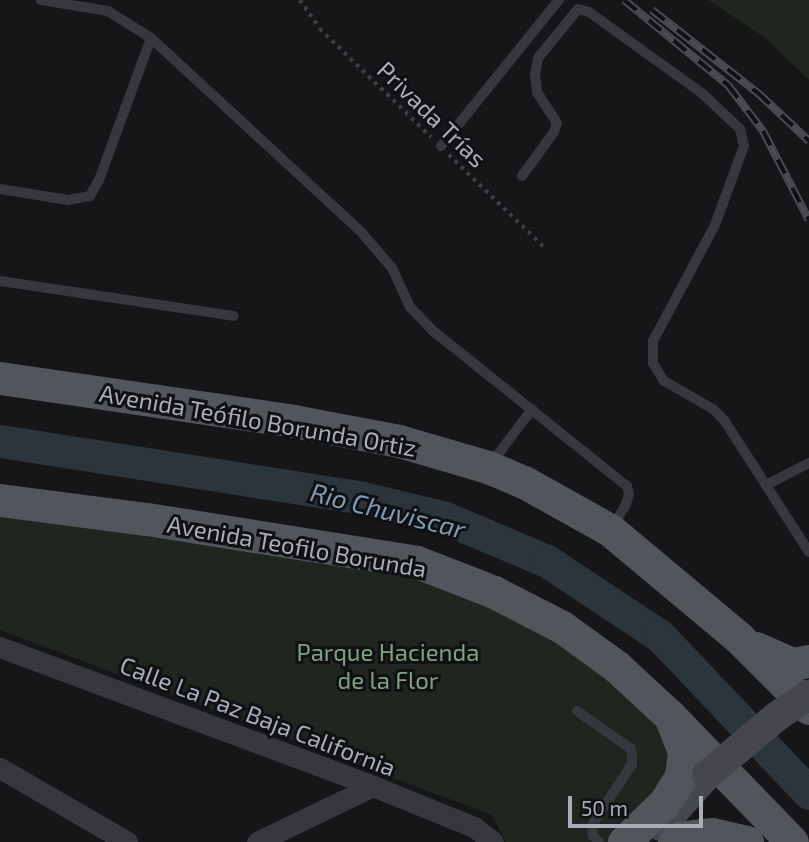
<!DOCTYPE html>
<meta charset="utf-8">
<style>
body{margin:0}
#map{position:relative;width:809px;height:842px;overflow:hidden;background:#161618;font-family:"Exo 2",sans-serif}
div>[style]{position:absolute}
.green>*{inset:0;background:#1e261f}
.river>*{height:33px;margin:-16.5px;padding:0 16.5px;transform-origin:16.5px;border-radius:16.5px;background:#2c353c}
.path>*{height:3.5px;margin-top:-1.75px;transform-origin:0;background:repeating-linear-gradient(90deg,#3d3f44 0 3.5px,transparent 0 8.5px)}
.lane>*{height:10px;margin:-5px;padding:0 5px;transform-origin:5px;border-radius:5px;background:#37383d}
.street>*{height:21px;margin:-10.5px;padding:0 10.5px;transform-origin:10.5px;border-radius:10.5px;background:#37383d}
.secondary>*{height:30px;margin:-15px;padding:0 15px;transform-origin:15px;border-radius:15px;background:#45474d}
.primary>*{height:33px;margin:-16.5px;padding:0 16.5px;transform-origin:16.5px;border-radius:16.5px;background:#53555c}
.rail>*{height:8px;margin-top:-4px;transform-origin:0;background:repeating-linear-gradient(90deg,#111113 0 16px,#4a4c52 0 32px);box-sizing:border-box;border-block:2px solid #4a4c52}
.secondary-bridge>*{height:30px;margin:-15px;padding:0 15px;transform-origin:15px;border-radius:15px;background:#45474d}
span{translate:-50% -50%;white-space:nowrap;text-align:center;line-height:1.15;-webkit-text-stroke:6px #111113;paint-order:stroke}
.street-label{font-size:24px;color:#a8adb8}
.park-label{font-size:24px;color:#7fa381}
.water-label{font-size:26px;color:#7f9bb3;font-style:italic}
.scale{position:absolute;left:568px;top:796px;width:135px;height:32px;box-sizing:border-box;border:4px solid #a8adb8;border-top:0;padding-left:9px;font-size:21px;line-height:24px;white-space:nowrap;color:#a8adb8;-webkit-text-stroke:5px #111113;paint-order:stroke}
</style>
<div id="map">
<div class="green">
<div style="clip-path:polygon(708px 0,809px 0,809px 80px,767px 39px)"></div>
<div style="clip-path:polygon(0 508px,417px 567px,564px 632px,669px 719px,681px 752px,626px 842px,506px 842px,492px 815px,0 630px)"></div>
</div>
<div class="river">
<div style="left:0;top:441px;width:367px;rotate:8.9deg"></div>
<div style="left:363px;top:498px;width:84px;rotate:13.7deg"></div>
<div style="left:445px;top:518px;width:111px;rotate:22.9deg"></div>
<div style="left:547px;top:561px;width:136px;rotate:33.6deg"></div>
<div style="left:660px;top:636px;width:216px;rotate:46.5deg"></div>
</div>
<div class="path">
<div style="left:300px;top:0;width:35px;rotate:55deg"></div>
<div style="left:320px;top:29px;width:155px;rotate:44.2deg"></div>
<div style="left:449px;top:155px;width:134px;rotate:44.1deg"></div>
</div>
<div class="lane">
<div style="left:151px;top:38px;width:287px;rotate:42.7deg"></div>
<div style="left:362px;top:233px;width:46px;rotate:49.4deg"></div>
<div style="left:392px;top:268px;width:43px;rotate:65.2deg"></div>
<div style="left:410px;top:307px;width:32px;rotate:46deg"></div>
<div style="left:432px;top:330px;width:250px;rotate:38.7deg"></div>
<div style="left:627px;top:486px;width:8px;rotate:76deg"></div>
<div style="left:629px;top:494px;width:10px;rotate:107deg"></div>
<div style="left:626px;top:504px;width:28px;rotate:120deg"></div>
<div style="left:441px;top:146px;width:188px;rotate:-51.1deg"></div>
<div style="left:522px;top:176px;width:54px;rotate:-54deg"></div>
<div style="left:554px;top:132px;width:9px;rotate:-72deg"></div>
<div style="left:557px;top:123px;width:37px;rotate:-123deg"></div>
<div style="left:537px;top:92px;width:18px;rotate:-96deg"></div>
<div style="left:535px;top:74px;width:16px;rotate:-79deg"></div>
<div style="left:538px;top:58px;width:63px;rotate:-50.8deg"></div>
<div style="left:578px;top:9px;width:11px;rotate:15deg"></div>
<div style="left:589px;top:12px;width:140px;rotate:35.7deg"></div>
<div style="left:703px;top:94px;width:51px;rotate:43.4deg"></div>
<div style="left:740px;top:129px;width:17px;rotate:77deg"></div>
<div style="left:744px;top:146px;width:17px;rotate:111deg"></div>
<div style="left:738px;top:162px;width:67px;rotate:110.1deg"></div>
<div style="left:715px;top:225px;width:132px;rotate:118.1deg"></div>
<div style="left:653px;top:341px;width:22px;rotate:90deg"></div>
<div style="left:653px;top:363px;width:21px;rotate:59deg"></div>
<div style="left:664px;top:381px;width:56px;rotate:29.7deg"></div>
<div style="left:713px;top:409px;width:16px;rotate:45deg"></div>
<div style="left:724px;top:420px;width:157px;rotate:57.2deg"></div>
<div style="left:0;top:189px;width:69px;rotate:9.2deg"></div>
<div style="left:68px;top:200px;width:22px;rotate:-10deg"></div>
<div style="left:90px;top:196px;width:18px;rotate:-61deg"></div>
<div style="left:99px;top:180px;width:151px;rotate:-69.9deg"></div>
<div style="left:151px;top:38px;width:51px;rotate:-147.9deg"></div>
<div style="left:108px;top:11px;width:68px;rotate:-170.7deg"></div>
<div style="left:0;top:281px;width:236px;rotate:8.5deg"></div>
<div style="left:490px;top:465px;width:70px;rotate:-53.1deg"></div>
<div style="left:766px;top:485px;width:48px;rotate:-27.1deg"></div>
<div style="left:577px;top:711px;width:66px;rotate:35.1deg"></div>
<div style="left:631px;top:749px;width:5px;rotate:79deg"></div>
<div style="left:632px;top:754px;width:10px;rotate:90deg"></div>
<div style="left:632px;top:764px;width:73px;rotate:123.3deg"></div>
<div style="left:592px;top:825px;width:11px;rotate:85deg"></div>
<div style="left:593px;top:836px;width:8px;rotate:45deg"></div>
</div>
<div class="street">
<div style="left:0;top:647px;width:398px;rotate:20.4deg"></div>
<div style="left:373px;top:786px;width:109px;rotate:22.1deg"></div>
<div style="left:474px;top:827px;width:24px;rotate:38deg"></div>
<div style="left:0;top:768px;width:147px;rotate:30.2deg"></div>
<div style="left:257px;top:842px;width:129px;rotate:-25.8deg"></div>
</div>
<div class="secondary">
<div style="left:661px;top:826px;width:69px;rotate:-48deg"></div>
</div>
<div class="primary">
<div style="left:0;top:378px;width:296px;rotate:8.3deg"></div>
<div style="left:293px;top:421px;width:108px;rotate:10.7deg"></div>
<div style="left:399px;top:441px;width:93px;rotate:16.3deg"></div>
<div style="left:488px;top:467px;width:39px;rotate:23deg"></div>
<div style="left:524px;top:482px;width:98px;rotate:29.2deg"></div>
<div style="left:610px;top:530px;width:168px;rotate:39.9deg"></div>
<div style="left:739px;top:638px;width:99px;rotate:45deg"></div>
<div style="left:0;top:500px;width:148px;rotate:7.4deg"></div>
<div style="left:147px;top:519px;width:273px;rotate:9deg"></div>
<div style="left:417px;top:562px;width:83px;rotate:21.3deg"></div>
<div style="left:494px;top:592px;width:76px;rotate:27.2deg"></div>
<div style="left:562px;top:627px;width:68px;rotate:36deg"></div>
<div style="left:617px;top:667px;width:72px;rotate:42.8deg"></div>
<div style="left:670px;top:716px;width:175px;rotate:45.9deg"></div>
<div style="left:756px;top:648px;width:39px;rotate:24deg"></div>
<div style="left:792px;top:664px;width:17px;rotate:-10deg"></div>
<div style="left:624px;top:842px;width:57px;rotate:-44.3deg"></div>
<div style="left:665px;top:802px;width:31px;rotate:-58deg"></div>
<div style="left:681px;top:776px;width:24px;rotate:-83deg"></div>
<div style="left:684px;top:752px;width:33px;rotate:-111deg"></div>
<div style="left:674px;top:842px;width:6px;rotate:-39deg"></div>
<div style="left:679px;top:838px;width:33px;rotate:-7deg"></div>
<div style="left:712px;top:834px;width:36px;rotate:13deg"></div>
</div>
<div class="rail">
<div style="left:624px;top:0;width:134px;rotate:39.3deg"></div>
<div style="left:728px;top:85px;width:58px;rotate:52.7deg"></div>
<div style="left:763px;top:131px;width:100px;rotate:62.7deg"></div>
<div style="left:652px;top:10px;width:135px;rotate:38.1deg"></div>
<div style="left:758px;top:93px;width:70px;rotate:43.3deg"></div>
</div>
<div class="secondary-bridge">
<div style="left:707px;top:775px;width:90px;rotate:-40deg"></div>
<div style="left:776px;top:717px;width:40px;rotate:-34deg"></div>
</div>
<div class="street-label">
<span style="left:432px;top:114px;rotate:44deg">Privada Trías</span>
<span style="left:258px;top:420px;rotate:10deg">Avenida Teófilo Borunda Ortiz</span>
<span style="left:297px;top:546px;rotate:10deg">Avenida Teofilo Borunda</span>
<span style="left:258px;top:716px;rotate:21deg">Calle La Paz Baja California</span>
</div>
<div class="park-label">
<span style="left:388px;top:666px">Parque Hacienda<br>de la Flor</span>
</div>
<div class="water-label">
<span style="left:388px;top:510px;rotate:14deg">Rio Chuviscar</span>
</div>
<div class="scale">50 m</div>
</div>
